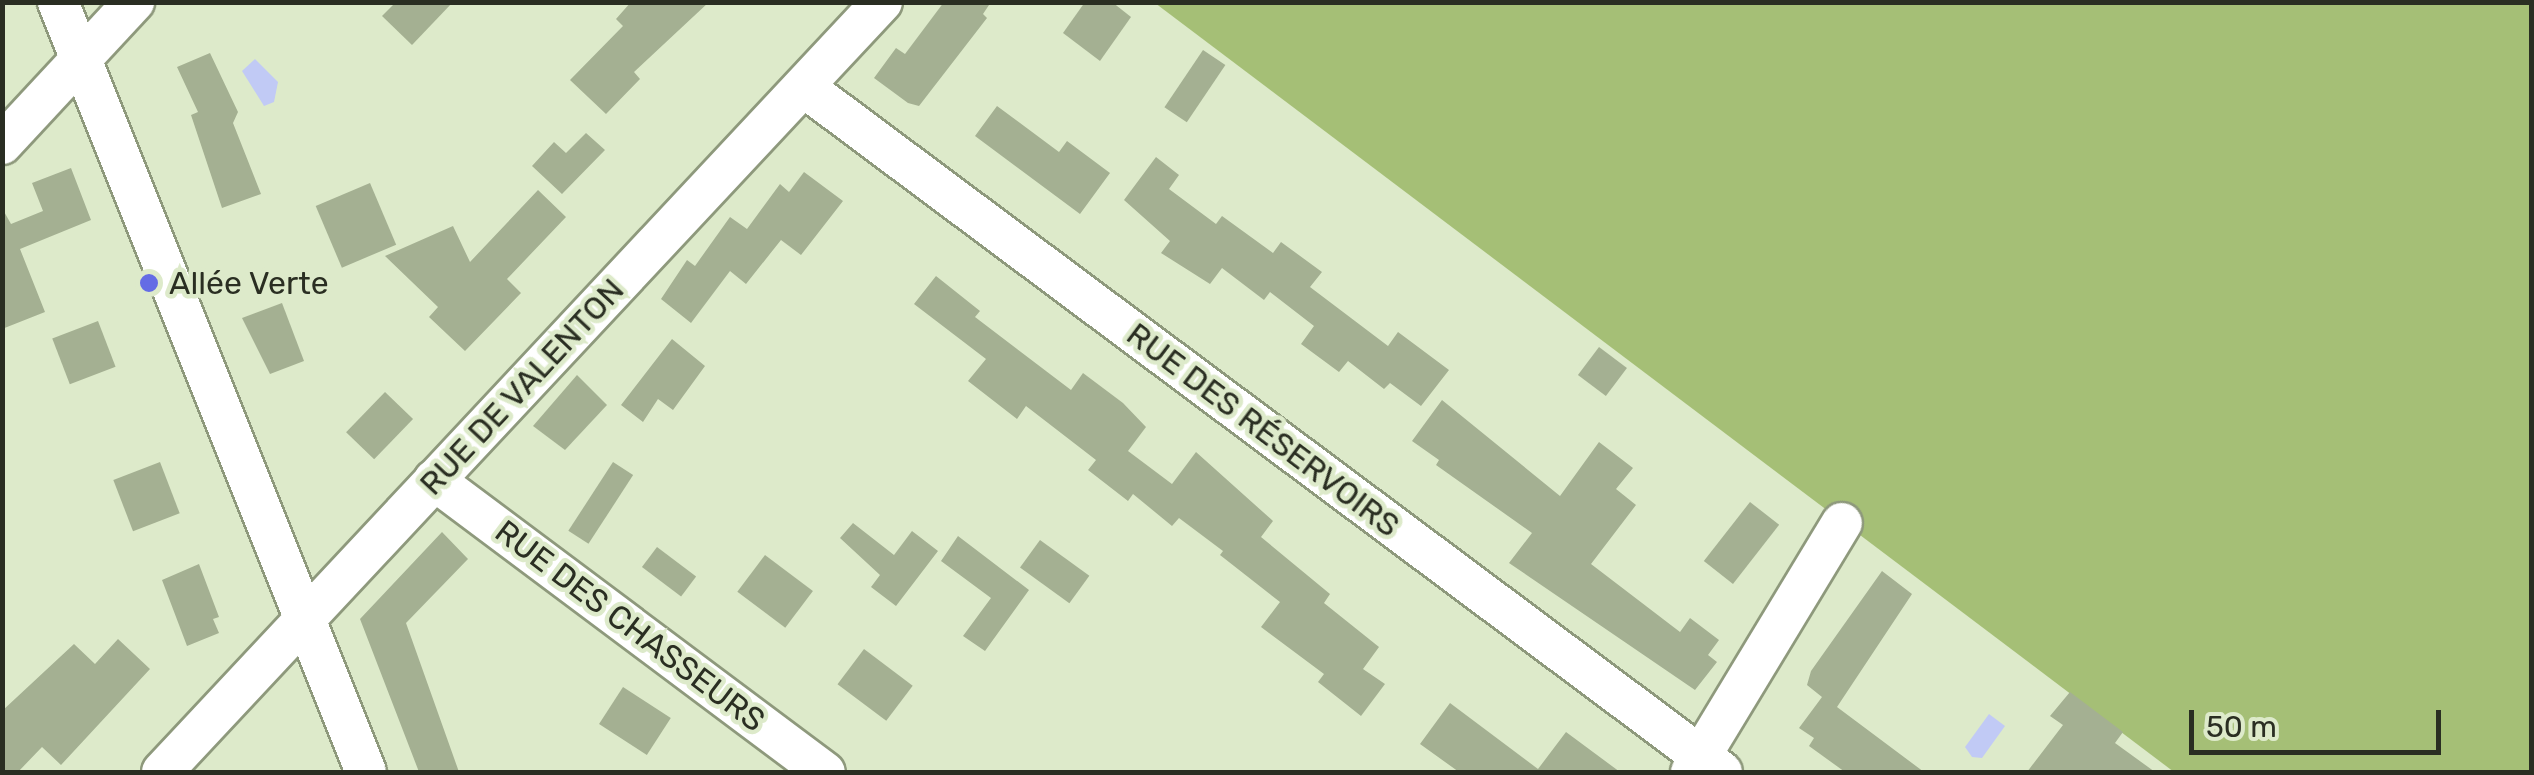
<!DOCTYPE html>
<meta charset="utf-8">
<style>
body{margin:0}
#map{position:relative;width:2534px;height:775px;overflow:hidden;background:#ddeaca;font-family:Rubik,sans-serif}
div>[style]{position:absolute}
.forest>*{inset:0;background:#a5bf76}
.water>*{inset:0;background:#c1caf5}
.building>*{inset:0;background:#a4b092;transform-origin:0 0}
.roads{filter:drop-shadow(2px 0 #8e997c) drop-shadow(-2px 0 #8e997c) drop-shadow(0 2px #8e997c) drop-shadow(0 -2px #8e997c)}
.minor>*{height:40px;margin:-20px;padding:0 20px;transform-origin:20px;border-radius:20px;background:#fff}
.dots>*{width:28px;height:28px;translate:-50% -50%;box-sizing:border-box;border:5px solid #ddeaca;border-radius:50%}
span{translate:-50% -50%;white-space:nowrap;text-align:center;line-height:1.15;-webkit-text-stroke:9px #ddeaca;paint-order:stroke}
.poi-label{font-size:32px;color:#2a2e22}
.left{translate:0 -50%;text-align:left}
.street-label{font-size:32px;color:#2a2e22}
.frame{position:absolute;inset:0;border:5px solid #2a2e22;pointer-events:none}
.scale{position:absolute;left:2189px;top:710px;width:252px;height:45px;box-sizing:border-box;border:5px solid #2a2e22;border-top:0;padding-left:12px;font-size:30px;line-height:35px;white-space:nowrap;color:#2a2e22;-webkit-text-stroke:8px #ddeaca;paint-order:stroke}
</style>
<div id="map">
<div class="forest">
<div style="clip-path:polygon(1155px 3px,2531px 3px,2531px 772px,2174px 772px)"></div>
</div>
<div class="water">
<div style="clip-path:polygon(255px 59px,278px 82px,274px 102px,264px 106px,242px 71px)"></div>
<div style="clip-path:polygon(1989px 714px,2005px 726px,1982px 758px,1972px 757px,1965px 747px)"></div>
</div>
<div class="building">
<div style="clip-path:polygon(396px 2px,453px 2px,412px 45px,382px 16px)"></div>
<div style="clip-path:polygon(631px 2px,709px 2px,634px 72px,640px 79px,606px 114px,570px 80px,623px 26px,616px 19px)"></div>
<div style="clip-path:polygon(944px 2px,991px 2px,983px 14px,987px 18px,919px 106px,908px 103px,874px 78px,896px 48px,905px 54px)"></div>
<div style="clip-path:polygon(1085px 2px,1112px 2px,1131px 17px,1100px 61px,1063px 33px)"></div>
<div style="left:1203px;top:50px;width:27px;height:69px;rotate:34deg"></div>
<div style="clip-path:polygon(210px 53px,238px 112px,233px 123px,261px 194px,222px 208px,191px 115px,198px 112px,177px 67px)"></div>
<div style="clip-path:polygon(997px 106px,1059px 152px,1067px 141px,1110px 173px,1080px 214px,975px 136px)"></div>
<div style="clip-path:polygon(586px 133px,605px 150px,562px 194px,532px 166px,554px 142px,566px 153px)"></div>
<div style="clip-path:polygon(1156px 157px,1179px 175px,1169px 189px,1216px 224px,1222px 216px,1273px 253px,1281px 242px,1322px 272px,1310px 287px,1388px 346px,1398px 332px,1449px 370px,1421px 406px,1390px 383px,1384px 389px,1348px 361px,1339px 372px,1301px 344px,1314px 326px,1270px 292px,1264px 300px,1222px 268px,1210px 284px,1161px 253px,1170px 241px,1124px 200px)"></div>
<div style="clip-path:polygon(71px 168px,91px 220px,20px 249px,45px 312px,2px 329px,2px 208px,11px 224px,43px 211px,32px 183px)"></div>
<div style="clip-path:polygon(804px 172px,843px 201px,801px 255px,781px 240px,746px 284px,730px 271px,691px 323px,661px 299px,687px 260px,695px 266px,730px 217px,747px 229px,780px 184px,789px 192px)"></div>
<div style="left:370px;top:183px;width:67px;height:59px;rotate:67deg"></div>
<div style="clip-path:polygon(538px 190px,566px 217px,507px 279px,521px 293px,465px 351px,429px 317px,438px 307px,385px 256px,453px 226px,470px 262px)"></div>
<div style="clip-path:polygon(936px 276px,980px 311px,975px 317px,1071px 390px,1083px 373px,1123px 403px,1146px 427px,1128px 451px,1172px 484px,1196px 452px,1273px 521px,1261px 537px,1330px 594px,1324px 603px,1379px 647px,1363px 669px,1385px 684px,1361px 716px,1318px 682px,1324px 674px,1261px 627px,1280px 602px,1220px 555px,1223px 551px,1179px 518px,1172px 526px,1133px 494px,1128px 501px,1088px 470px,1096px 460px,1026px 406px,1017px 419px,968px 381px,986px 359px,914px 304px)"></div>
<div style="clip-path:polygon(282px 303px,304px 361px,270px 374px,242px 318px)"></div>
<div style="left:98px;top:321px;width:49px;height:49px;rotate:69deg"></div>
<div style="clip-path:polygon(672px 339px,705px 366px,673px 410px,658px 399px,643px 422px,621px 405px)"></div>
<div style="left:1599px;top:347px;width:35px;height:35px;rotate:37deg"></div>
<div style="clip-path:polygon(577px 375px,607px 405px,565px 450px,533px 426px)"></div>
<div style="left:385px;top:392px;width:39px;height:56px;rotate:44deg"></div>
<div style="clip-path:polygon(1442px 400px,1560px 496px,1599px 442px,1633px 468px,1616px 489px,1636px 505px,1591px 564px,1680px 632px,1690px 618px,1719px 640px,1708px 655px,1717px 662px,1695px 690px,1509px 563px,1532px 533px,1436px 465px,1439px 460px,1412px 441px)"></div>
<div style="left:160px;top:462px;width:55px;height:50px;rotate:69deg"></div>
<div style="left:613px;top:462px;width:24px;height:82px;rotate:33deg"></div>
<div style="left:1750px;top:502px;width:37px;height:75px;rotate:38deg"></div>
<div style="clip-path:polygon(853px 523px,894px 555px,912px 531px,938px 551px,896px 606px,871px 587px,880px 575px,840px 538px)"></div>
<div style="clip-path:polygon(442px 532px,468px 559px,406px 623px,459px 772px,419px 772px,360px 619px)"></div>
<div style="clip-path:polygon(958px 536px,1029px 590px,985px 651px,963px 636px,991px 598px,941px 561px)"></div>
<div style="left:1040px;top:540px;width:61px;height:34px;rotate:36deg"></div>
<div style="left:657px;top:547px;width:49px;height:25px;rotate:37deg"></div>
<div style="left:765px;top:555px;width:60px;height:46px;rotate:37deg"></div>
<div style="clip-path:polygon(199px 564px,219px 617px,213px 619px,219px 633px,187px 646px,162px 580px)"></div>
<div style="clip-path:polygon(1882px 571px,1912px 594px,1837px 707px,1924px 772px,1845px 772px,1809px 746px,1814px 738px,1799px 728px,1822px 697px,1807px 685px,1811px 671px)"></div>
<div style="clip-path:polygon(118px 639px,150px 669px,61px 765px,42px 747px,18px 772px,2px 772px,2px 711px,74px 644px,95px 664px)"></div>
<div style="left:864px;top:649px;width:61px;height:44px;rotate:37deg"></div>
<div style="left:623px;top:687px;width:57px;height:44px;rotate:33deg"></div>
<div style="clip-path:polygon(2070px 692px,2123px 732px,2115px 743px,2155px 772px,2027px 772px,2063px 725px,2050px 716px)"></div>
<div style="clip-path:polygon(1450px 703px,1538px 769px,1566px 732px,1620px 772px,1459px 772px,1420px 744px)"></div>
</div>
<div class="roads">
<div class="minor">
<div style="left:58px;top:2px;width:829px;rotate:68.2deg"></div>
<div style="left:804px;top:87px;width:1145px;rotate:36.73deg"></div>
<div style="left:2px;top:144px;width:194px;rotate:-47.1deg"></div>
<div style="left:434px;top:480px;width:488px;rotate:36.8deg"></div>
<div style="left:162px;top:772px;width:1054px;rotate:-46.92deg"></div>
<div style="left:1691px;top:772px;width:291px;rotate:-58.8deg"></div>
</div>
</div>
<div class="dots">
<div style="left:149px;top:283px;background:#646ce5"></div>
</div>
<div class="poi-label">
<span class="left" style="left:169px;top:283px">Allée Verte</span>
</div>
<div class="street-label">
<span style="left:522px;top:387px;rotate:-47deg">RUE DE VALENTON</span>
<span style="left:1263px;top:430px;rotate:37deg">RUE DES RÉSERVOIRS</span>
<span style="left:630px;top:626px;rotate:37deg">RUE DES CHASSEURS</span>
</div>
<div class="frame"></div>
<div class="scale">50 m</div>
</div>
